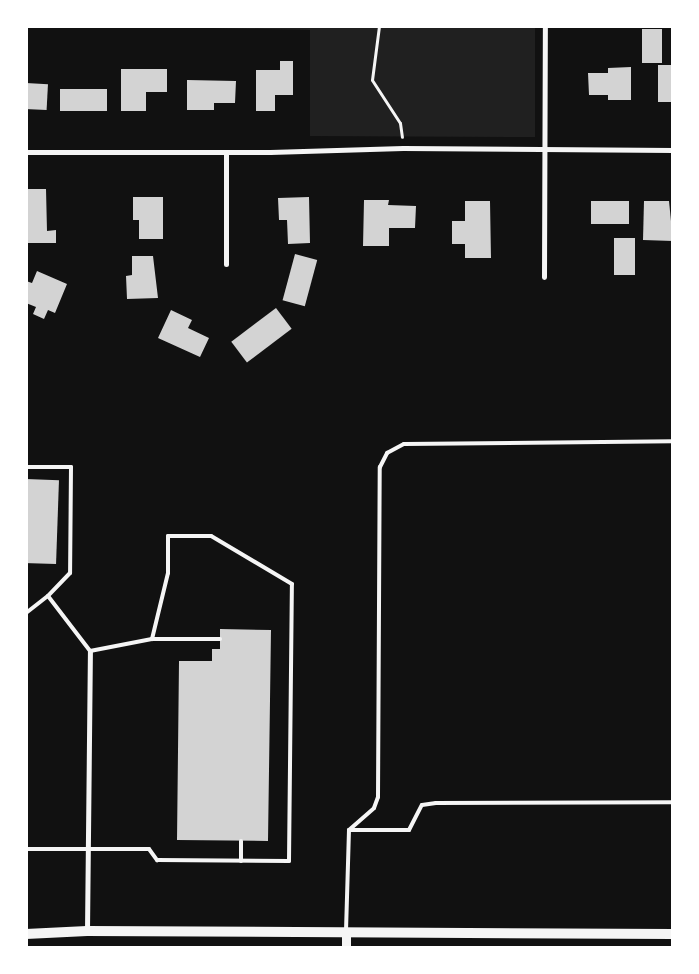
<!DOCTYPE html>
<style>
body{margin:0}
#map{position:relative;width:699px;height:974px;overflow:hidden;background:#111;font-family:"Roboto Condensed",sans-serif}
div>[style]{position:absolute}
.green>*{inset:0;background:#202020}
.building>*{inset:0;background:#d3d3d3;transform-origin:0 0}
.path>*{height:3px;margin:-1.5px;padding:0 1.5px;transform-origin:1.5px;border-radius:1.5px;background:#f5f5f5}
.service>*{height:4px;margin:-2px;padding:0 2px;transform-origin:2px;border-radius:2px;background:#f5f5f5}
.minor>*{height:5px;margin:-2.5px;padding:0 2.5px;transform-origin:2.5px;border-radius:2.5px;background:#f5f5f5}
.tertiary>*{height:9px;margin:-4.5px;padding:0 4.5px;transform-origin:4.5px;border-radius:4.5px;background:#f5f5f5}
.secondary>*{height:10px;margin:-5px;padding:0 5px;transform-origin:5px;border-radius:5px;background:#f5f5f5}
span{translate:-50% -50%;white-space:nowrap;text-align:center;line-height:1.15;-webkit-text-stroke:4px #fff;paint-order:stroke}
.frame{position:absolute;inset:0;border:28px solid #fff;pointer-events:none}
</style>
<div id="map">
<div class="green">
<div style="clip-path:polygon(116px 26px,535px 26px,535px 137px,310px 136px,310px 30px)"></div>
</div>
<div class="building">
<div style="left:642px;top:29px;width:20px;height:34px"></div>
<div style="clip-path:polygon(280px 61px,293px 61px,293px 95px,275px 95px,275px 111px,256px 111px,256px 70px,280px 70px)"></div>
<div style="left:658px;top:65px;width:15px;height:37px"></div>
<div style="clip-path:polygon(631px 67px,631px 100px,608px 100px,608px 95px,589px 95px,588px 73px,608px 73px,608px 68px)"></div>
<div style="clip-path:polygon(121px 69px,167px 69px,167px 92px,146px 92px,146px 111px,121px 111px)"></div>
<div style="clip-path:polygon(187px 80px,236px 81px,235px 103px,214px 103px,214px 110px,187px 110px)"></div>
<div style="left:26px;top:83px;width:22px;height:26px;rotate:3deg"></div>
<div style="left:60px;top:89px;width:47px;height:22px"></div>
<div style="clip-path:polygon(26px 189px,46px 189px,47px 231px,56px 230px,56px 243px,26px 243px)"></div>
<div style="clip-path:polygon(133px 197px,163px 197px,163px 239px,139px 239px,139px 220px,133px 220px)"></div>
<div style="clip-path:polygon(309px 197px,310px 243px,288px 244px,287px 220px,279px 220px,278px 198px)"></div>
<div style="clip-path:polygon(364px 200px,389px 200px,388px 205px,416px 206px,415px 228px,389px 228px,389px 246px,363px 246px)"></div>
<div style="clip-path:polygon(465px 201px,490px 201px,491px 258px,465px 258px,465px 244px,452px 244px,452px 221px,465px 221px)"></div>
<div style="left:591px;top:201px;width:38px;height:23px"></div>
<div style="clip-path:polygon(644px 201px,669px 201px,673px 241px,643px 240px)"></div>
<div style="left:614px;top:238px;width:21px;height:37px"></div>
<div style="left:295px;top:254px;width:23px;height:48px;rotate:15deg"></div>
<div style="clip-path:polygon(132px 256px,153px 256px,158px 298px,127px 299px,126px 276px,132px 275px)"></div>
<div style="clip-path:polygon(37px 271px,67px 284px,55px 313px,48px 310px,44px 319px,33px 314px,36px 307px,26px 303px,26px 281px,32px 283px)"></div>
<div style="left:276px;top:308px;width:26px;height:56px;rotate:53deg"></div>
<div style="clip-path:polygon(171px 310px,192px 320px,188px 328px,209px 338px,200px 357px,158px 338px)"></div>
<div style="left:26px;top:479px;width:33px;height:84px;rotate:2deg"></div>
<div style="clip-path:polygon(220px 629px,271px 630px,268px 841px,177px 840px,179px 661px,212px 661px,212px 649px,220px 649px)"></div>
</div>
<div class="path">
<div style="left:379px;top:26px;width:54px;rotate:97.4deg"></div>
<div style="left:372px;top:80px;width:51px;rotate:56.9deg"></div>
<div style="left:400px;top:123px;width:14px;rotate:82deg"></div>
</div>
<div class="service">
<div style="left:26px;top:467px;width:45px"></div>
<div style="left:71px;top:467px;width:106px;rotate:90.5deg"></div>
<div style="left:70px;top:573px;width:32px;rotate:134deg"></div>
<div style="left:48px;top:596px;width:69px;rotate:52.6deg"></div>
<div style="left:90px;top:651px;width:63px;rotate:-11deg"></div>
<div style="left:152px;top:639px;width:68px"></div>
<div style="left:26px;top:613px;width:28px;rotate:-38deg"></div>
<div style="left:26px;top:708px;width:51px;rotate:90deg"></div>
<div style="left:349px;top:830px;width:60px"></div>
<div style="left:409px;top:830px;width:28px;rotate:-63deg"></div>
<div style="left:422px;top:805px;width:14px;rotate:-8deg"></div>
<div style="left:436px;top:803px;width:237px;rotate:-0.2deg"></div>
<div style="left:26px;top:849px;width:123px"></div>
<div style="left:149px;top:849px;width:14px;rotate:54deg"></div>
<div style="left:157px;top:860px;width:132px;rotate:0.4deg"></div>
<div style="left:289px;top:861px;width:277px;rotate:-89.4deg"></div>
<div style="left:292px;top:584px;width:94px;rotate:-149.3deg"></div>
<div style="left:211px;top:536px;width:43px;rotate:180deg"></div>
<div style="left:168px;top:536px;width:37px;rotate:90deg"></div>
<div style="left:168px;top:573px;width:68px;rotate:103.6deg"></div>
<div style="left:241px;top:861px;width:20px;rotate:-90deg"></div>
<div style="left:346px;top:931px;width:101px;rotate:-88.3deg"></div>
<div style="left:349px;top:830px;width:33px;rotate:-41deg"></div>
<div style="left:374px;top:808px;width:12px;rotate:-70deg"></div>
<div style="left:378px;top:797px;width:330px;rotate:-89.7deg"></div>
<div style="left:380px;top:467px;width:16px;rotate:-63deg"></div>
<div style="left:387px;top:453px;width:19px;rotate:-28deg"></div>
<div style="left:404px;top:444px;width:269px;rotate:-0.6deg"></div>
</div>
<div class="minor">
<div style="left:26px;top:152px;width:244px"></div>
<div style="left:270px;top:152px;width:133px;rotate:-1.7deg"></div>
<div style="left:403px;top:148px;width:270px;rotate:0.4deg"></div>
<div style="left:226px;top:153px;width:111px;rotate:90deg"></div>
<div style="left:544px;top:277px;width:251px;rotate:-89.8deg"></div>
<div style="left:87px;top:931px;width:280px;rotate:-89.4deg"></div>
</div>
<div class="tertiary">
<div style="left:346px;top:933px;width:15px;rotate:90deg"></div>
</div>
<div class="secondary">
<div style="left:26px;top:934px;width:61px;rotate:-2.8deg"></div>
<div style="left:87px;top:931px;width:586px;rotate:0.29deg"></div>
</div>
<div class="frame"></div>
</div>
